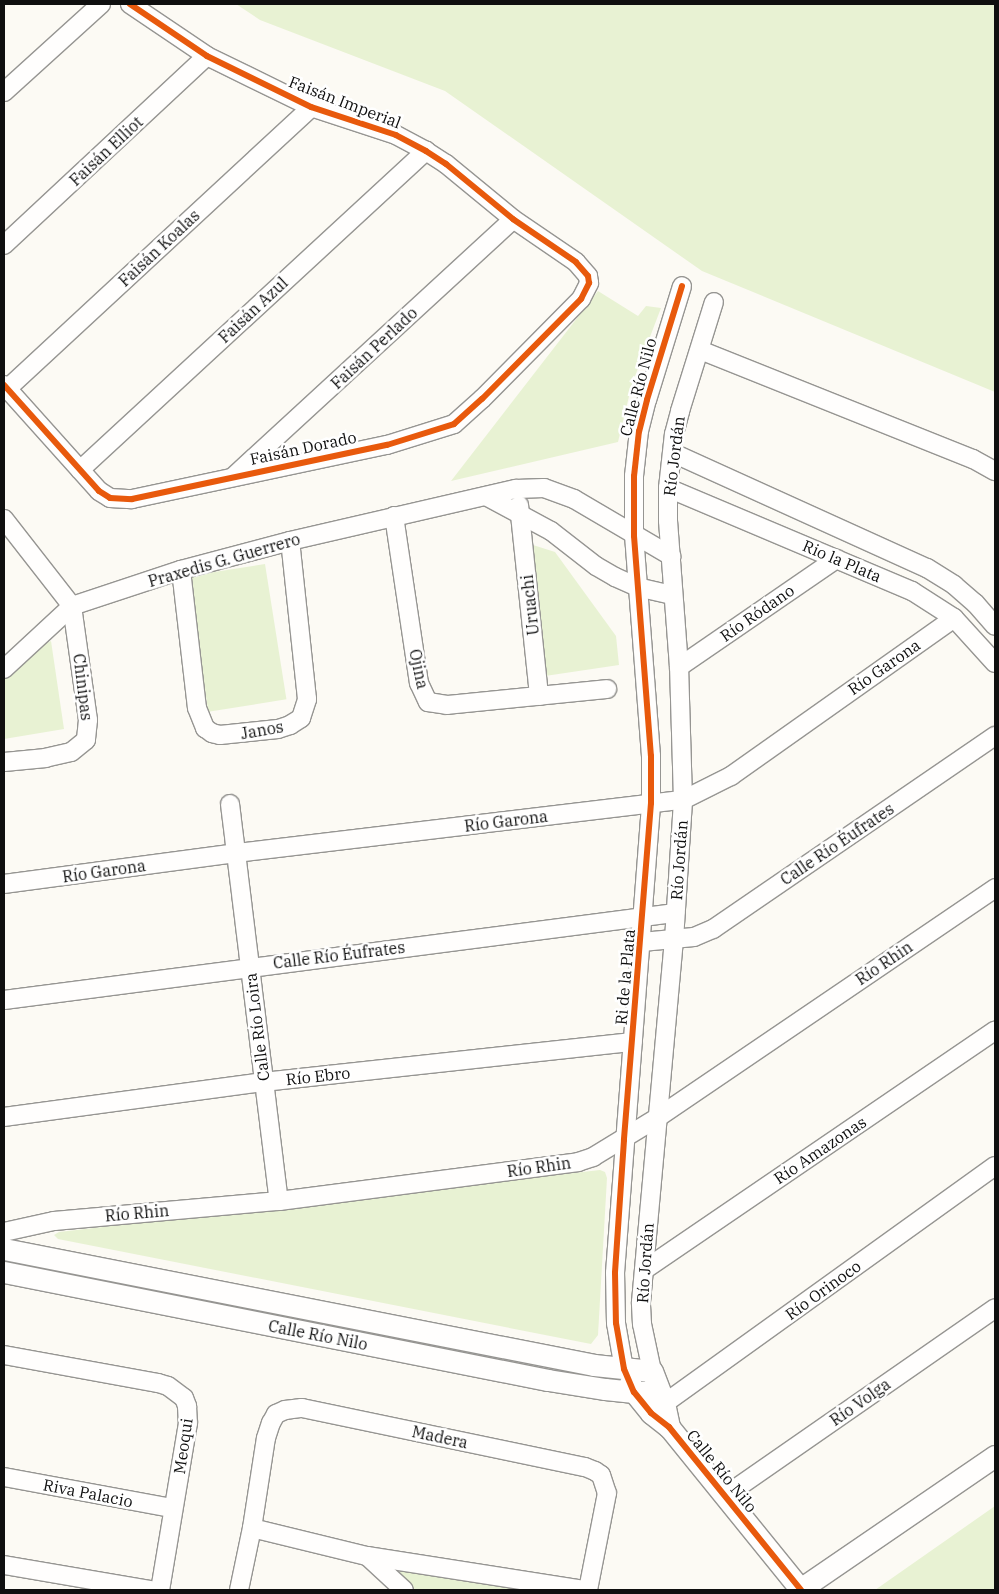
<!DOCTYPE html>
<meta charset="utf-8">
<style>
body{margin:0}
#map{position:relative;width:999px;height:1594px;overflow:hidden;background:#fcfaf4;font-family:"IBM Plex Serif",serif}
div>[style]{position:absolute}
.green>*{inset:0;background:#e8f2d3;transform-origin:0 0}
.roads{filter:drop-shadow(1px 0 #969592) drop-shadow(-1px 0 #969592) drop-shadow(0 1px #969592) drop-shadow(0 -1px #969592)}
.minor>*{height:18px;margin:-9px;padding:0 9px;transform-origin:9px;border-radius:9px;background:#fffefd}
.tertiary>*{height:21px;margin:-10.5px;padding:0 10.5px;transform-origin:10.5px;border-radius:10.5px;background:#fffefd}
.cycleway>*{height:6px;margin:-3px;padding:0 3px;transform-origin:3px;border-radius:3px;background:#e8590c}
span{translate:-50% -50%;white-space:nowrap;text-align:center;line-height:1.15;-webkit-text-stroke:5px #fff;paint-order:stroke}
.street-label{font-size:16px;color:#0f0f0f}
.frame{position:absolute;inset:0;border:5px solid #0f0f0f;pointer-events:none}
</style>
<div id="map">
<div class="green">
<div style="clip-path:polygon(236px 4px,995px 4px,995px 392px,702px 271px,445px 91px,260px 20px)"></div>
<div style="clip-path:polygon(598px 291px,638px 316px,646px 306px,661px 308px,632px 384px,618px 442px,451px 481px)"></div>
<div style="clip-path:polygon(533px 545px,555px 552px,616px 636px,619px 665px,545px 676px)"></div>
<div style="left:265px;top:564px;width:137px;height:79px;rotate:81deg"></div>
<div style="clip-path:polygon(51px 641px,64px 729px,4px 739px,4px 678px,36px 648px)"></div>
<div style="clip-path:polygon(600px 1170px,605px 1172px,607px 1178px,598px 1335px,591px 1344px,58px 1239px,54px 1235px,59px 1232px)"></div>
<div style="clip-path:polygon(995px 1506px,995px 1590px,875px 1590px)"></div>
<div style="clip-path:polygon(409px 1568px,540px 1590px,416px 1590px,403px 1581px,400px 1576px,400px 1572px)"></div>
</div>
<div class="roads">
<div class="minor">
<div style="left:4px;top:92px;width:131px;rotate:-42.2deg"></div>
<div style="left:4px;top:245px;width:277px;rotate:-43deg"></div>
<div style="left:700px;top:350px;width:294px;rotate:21.8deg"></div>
<div style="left:973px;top:459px;width:25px;rotate:29deg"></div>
<div style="left:4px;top:385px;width:142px;rotate:48.1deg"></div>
<div style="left:99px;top:491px;width:13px;rotate:32deg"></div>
<div style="left:110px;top:498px;width:22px;rotate:3deg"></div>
<div style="left:132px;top:499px;width:261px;rotate:-12deg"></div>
<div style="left:387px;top:445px;width:70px;rotate:-17.4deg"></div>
<div style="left:454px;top:424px;width:38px;rotate:-42deg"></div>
<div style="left:482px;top:399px;width:141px;rotate:-45.3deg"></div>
<div style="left:581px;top:299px;width:18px;rotate:-63deg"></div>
<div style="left:589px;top:283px;width:7px;rotate:-98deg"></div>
<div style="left:588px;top:276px;width:18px;rotate:-131deg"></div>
<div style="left:576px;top:262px;width:76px;rotate:-145.7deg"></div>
<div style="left:513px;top:219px;width:87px;rotate:-140.6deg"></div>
<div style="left:446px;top:164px;width:24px;rotate:-147deg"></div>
<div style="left:426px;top:151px;width:34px;rotate:-152deg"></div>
<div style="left:396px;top:135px;width:89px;rotate:-161.8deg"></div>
<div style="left:311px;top:107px;width:116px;rotate:-153.9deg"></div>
<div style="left:207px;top:56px;width:93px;rotate:-146deg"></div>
<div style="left:7px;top:389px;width:415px;rotate:-42.8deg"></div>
<div style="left:673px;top:453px;width:279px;rotate:24.4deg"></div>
<div style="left:927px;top:568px;width:32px;rotate:32deg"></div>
<div style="left:954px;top:585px;width:28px;rotate:41deg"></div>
<div style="left:975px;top:603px;width:30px;rotate:49deg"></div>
<div style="left:80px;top:470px;width:471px;rotate:-42.7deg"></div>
<div style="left:234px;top:476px;width:379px;rotate:-42.6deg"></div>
<div style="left:668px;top:488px;width:265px;rotate:22.9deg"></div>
<div style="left:912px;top:591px;width:50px;rotate:32.7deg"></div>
<div style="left:954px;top:618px;width:61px;rotate:47.7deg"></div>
<div style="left:486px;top:496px;width:74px;rotate:28.3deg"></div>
<div style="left:551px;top:531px;width:57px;rotate:37.9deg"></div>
<div style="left:596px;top:566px;width:22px;rotate:30deg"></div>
<div style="left:615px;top:577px;width:24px;rotate:24deg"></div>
<div style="left:637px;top:587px;width:37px;rotate:13deg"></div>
<div style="left:519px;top:505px;width:192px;rotate:84deg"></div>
<div style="left:394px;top:516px;width:169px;rotate:81.5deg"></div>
<div style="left:419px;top:683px;width:21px;rotate:65deg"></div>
<div style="left:428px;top:702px;width:19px;rotate:9deg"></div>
<div style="left:447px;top:705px;width:161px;rotate:-5.7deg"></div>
<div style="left:4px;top:519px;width:110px;rotate:52deg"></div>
<div style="left:72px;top:606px;width:115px;rotate:82deg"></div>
<div style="left:88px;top:720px;width:20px;rotate:96deg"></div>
<div style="left:86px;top:740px;width:19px;rotate:141deg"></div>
<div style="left:71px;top:752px;width:26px;rotate:167deg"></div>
<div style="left:46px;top:758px;width:42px;rotate:174.6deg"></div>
<div style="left:181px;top:570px;width:139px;rotate:83.4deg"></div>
<div style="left:197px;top:708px;width:22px;rotate:68deg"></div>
<div style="left:205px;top:728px;width:9px;rotate:36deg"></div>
<div style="left:212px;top:733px;width:8px;rotate:14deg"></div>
<div style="left:220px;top:735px;width:58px;rotate:-5.9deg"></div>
<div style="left:278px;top:729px;width:13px;rotate:-18deg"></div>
<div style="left:290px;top:725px;width:13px;rotate:-32deg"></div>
<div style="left:301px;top:718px;width:20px;rotate:-72deg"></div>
<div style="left:307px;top:699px;width:159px;rotate:-96.1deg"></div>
<div style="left:679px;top:667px;width:191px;rotate:-34.5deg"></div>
<div style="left:4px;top:669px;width:93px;rotate:-42.8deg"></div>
<div style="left:72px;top:606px;width:115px;rotate:-18.3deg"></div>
<div style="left:181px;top:570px;width:113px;rotate:-14.9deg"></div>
<div style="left:290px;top:541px;width:232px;rotate:-13deg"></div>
<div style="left:516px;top:489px;width:28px;rotate:-2deg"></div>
<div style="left:544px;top:488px;width:32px;rotate:20deg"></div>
<div style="left:574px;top:499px;width:113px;rotate:30.4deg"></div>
<div style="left:230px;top:804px;width:400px;rotate:83deg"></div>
<div style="left:4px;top:884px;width:234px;rotate:-7.6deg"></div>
<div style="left:236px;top:853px;width:450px;rotate:-6.8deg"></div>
<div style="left:683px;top:800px;width:54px;rotate:-26.6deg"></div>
<div style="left:731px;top:776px;width:273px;rotate:-35.3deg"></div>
<div style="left:642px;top:942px;width:52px;rotate:-5.5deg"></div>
<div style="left:694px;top:937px;width:21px;rotate:-23deg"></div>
<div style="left:713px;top:929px;width:342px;rotate:-34.4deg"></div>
<div style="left:4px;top:1000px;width:677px;rotate:-7.39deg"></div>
<div style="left:4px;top:1117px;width:261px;rotate:-7.7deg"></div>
<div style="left:263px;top:1082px;width:372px;rotate:-6.2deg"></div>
<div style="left:4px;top:1232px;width:51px;rotate:-12.4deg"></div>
<div style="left:54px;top:1221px;width:226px;rotate:-5.1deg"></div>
<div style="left:279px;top:1201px;width:302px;rotate:-7.4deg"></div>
<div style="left:578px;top:1162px;width:16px;rotate:-18deg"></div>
<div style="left:593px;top:1157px;width:75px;rotate:-31.4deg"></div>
<div style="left:657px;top:1118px;width:409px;rotate:-34.2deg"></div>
<div style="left:644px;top:1270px;width:425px;rotate:-34.3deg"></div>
<div style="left:4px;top:1355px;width:157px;rotate:10.3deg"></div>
<div style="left:158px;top:1383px;width:10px;rotate:17deg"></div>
<div style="left:168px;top:1386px;width:20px;rotate:37deg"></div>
<div style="left:184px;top:1398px;width:9px;rotate:69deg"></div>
<div style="left:187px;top:1406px;width:17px;rotate:87deg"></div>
<div style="left:188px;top:1423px;width:169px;rotate:99.5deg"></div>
<div style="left:624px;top:1369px;width:47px;rotate:-99.9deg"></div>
<div style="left:616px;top:1323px;width:50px;rotate:-91.1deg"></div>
<div style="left:615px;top:1273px;width:471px;rotate:-85.6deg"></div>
<div style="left:651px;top:803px;width:47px;rotate:-90deg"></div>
<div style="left:651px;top:756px;width:221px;rotate:-94.4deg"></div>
<div style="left:634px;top:536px;width:60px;rotate:-90deg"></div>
<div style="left:634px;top:476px;width:45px;rotate:-83.7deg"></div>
<div style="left:639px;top:431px;width:32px;rotate:-76deg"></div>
<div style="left:647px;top:400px;width:119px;rotate:-72.9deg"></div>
<div style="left:652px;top:1371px;width:48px;rotate:-102deg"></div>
<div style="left:642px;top:1324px;width:22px;rotate:-93deg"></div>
<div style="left:641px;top:1302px;width:364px;rotate:-84.8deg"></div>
<div style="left:674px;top:940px;width:140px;rotate:-86.3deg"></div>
<div style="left:683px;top:800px;width:133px;rotate:-91.7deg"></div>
<div style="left:679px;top:667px;width:146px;rotate:-94.3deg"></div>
<div style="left:668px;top:521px;width:33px;rotate:-90deg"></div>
<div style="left:668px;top:488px;width:54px;rotate:-83.7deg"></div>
<div style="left:674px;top:434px;width:24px;rotate:-75deg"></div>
<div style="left:680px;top:411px;width:114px;rotate:-72.7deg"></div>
<div style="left:654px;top:1411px;width:420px;rotate:-35.7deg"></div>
<div style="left:4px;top:1477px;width:171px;rotate:10.5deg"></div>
<div style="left:725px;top:1496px;width:329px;rotate:-34.8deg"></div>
<div style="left:252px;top:1528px;width:118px;rotate:13.7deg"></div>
<div style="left:367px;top:1556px;width:221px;rotate:8.9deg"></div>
<div style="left:367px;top:1556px;width:50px;rotate:42.6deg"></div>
<div style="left:4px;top:1565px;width:149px;rotate:9.7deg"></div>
<div style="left:239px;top:1590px;width:63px;rotate:-78.2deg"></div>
<div style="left:252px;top:1528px;width:91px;rotate:-81.2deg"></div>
<div style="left:266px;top:1438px;width:16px;rotate:-72deg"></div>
<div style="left:271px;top:1423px;width:10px;rotate:-61deg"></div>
<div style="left:276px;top:1414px;width:10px;rotate:-24deg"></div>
<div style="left:285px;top:1410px;width:17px;rotate:-7deg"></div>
<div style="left:302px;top:1408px;width:289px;rotate:11.8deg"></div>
<div style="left:585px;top:1467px;width:11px;rotate:22deg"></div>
<div style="left:595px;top:1471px;width:7px;rotate:34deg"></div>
<div style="left:601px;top:1475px;width:19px;rotate:72deg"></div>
<div style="left:607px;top:1493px;width:99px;rotate:101.1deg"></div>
</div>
<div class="tertiary">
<div style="left:4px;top:1249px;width:601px;rotate:11.12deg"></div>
<div style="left:594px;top:1365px;width:58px;rotate:5.9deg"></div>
<div style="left:652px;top:1371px;width:34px;rotate:69deg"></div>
<div style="left:664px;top:1403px;width:25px;rotate:78deg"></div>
<div style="left:4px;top:1272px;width:555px;rotate:11.23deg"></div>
<div style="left:548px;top:1380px;width:58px;rotate:9deg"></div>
<div style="left:605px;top:1389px;width:29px;rotate:6deg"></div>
<div style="left:634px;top:1392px;width:25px;rotate:-2deg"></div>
<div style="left:630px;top:1383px;width:10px;rotate:66deg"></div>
<div style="left:634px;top:1392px;width:27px;rotate:51deg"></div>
<div style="left:651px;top:1413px;width:23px;rotate:38deg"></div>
<div style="left:669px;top:1427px;width:210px;rotate:51deg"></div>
<div style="left:799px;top:1590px;width:237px;rotate:-34.4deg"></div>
</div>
</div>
<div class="cycleway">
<div style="left:682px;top:286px;width:119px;rotate:107.1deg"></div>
<div style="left:647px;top:400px;width:32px;rotate:104deg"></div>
<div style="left:639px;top:431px;width:45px;rotate:96.3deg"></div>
<div style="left:634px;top:476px;width:60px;rotate:90deg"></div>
<div style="left:634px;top:536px;width:221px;rotate:85.6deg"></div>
<div style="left:651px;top:756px;width:47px;rotate:90deg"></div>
<div style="left:651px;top:803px;width:338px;rotate:94.6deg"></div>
<div style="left:624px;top:1140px;width:133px;rotate:93.9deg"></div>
<div style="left:615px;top:1273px;width:50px;rotate:88.9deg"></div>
<div style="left:616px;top:1323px;width:47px;rotate:80.1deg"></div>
<div style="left:624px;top:1369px;width:25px;rotate:67deg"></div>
<div style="left:634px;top:1392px;width:27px;rotate:51deg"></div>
<div style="left:651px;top:1413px;width:23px;rotate:38deg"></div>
<div style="left:669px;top:1427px;width:210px;rotate:51deg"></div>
<div style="left:4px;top:385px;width:142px;rotate:48.1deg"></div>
<div style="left:99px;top:491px;width:13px;rotate:32deg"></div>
<div style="left:110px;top:498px;width:22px;rotate:3deg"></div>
<div style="left:132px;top:499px;width:261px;rotate:-12deg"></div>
<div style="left:387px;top:445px;width:70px;rotate:-17.4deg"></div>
<div style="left:454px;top:424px;width:38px;rotate:-42deg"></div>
<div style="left:482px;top:399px;width:141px;rotate:-45.3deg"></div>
<div style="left:581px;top:299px;width:18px;rotate:-63deg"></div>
<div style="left:589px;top:283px;width:7px;rotate:-98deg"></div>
<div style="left:588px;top:276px;width:18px;rotate:-131deg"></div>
<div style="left:576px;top:262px;width:76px;rotate:-145.7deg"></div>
<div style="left:513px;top:219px;width:87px;rotate:-140.6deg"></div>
<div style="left:446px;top:164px;width:24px;rotate:-147deg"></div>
<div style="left:426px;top:151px;width:34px;rotate:-152deg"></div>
<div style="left:396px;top:135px;width:89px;rotate:-161.8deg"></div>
<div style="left:311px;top:107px;width:116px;rotate:-153.9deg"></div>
<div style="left:207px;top:56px;width:93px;rotate:-146deg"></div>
</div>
<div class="street-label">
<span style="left:345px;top:102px;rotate:21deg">Faisán Imperial</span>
<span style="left:106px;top:151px;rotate:-43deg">Faisán Elliot</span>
<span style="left:159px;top:248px;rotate:-43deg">Faisán Koalas</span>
<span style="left:253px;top:310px;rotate:-43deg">Faisán Azul</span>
<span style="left:374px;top:348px;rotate:-43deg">Faisán Perlado</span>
<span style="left:638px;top:387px;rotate:-75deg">Calle Río Nilo</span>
<span style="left:303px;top:448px;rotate:-12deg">Faisán Dorado</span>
<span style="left:674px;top:456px;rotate:-83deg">Río Jordán</span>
<span style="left:224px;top:560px;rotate:-16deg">Praxedis G. Guerrero</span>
<span style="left:842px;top:561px;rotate:23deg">Rio la Plata</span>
<span style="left:530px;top:605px;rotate:-96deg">Uruachi</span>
<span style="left:757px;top:613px;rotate:-35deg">Río Ródano</span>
<span style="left:884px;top:667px;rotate:-35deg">Río Garona</span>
<span style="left:419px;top:669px;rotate:78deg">Ojina</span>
<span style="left:83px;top:687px;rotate:83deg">Chinipas</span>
<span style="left:262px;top:730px;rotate:-10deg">Janos</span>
<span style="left:506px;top:821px;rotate:-7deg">Río Garona</span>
<span style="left:837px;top:844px;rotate:-34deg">Calle Río Éufrates</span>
<span style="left:679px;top:860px;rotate:-86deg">Río Jordán</span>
<span style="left:104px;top:871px;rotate:-8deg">Río Garona</span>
<span style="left:339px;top:955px;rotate:-7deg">Calle Río Éufrates</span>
<span style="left:884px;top:963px;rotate:-34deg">Río Rhin</span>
<span style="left:625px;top:977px;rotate:-85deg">Ri de la Plata</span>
<span style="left:257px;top:1027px;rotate:-97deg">Calle Río Loira</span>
<span style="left:318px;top:1076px;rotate:-6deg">Río Ebro</span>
<span style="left:820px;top:1150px;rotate:-34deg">Río Amazonas</span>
<span style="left:539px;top:1167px;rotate:-8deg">Río Rhin</span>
<span style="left:137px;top:1213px;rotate:-5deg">Río Rhin</span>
<span style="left:645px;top:1263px;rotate:-86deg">Río Jordán</span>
<span style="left:823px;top:1290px;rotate:-36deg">Río Orinoco</span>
<span style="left:318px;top:1335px;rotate:11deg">Calle Río Nilo</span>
<span style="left:860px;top:1402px;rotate:-35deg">Río Volga</span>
<span style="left:440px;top:1437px;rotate:12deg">Madera</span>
<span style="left:183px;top:1446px;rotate:-82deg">Meoqui</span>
<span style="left:722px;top:1471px;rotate:51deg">Calle Río Nilo</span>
<span style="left:88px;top:1493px;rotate:11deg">Riva Palacio</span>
</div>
<div class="frame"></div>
</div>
